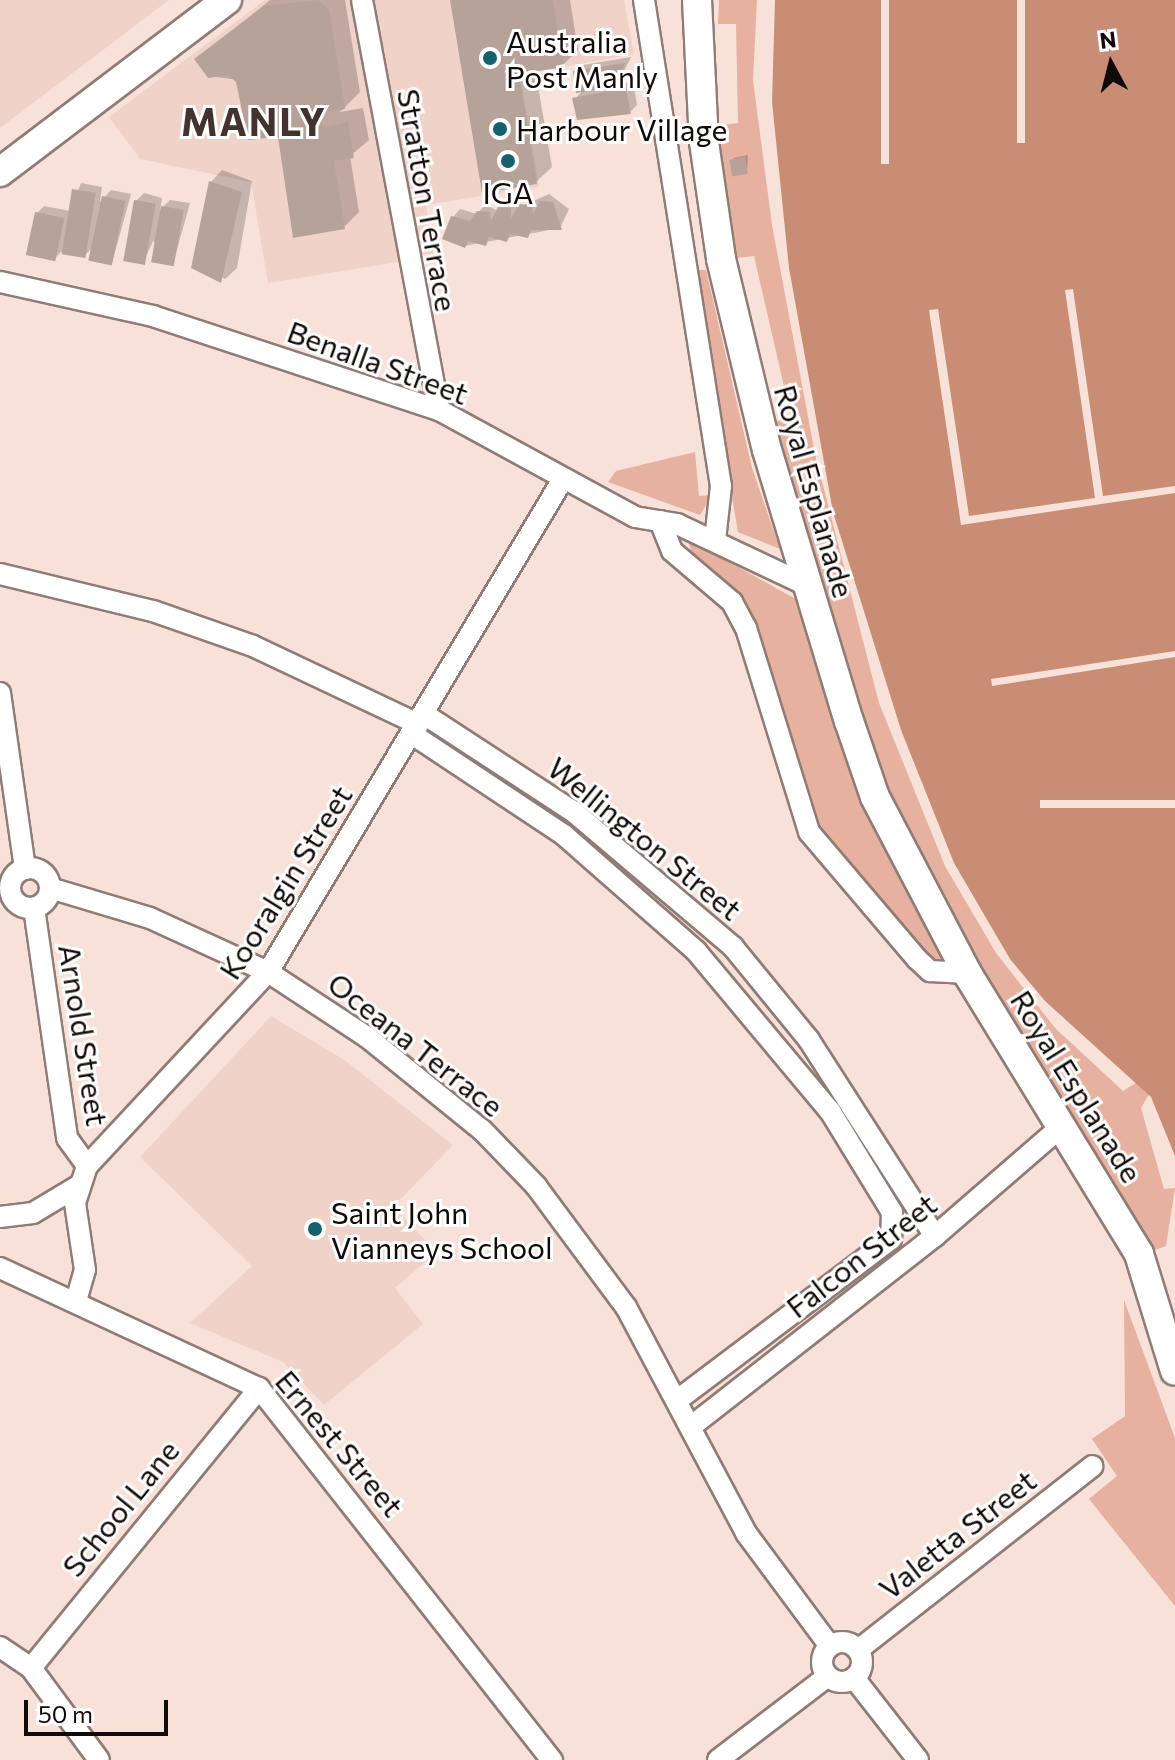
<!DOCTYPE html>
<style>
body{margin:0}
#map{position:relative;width:1175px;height:1760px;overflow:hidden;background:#f8e1d9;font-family:Commissioner,sans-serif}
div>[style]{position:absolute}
.built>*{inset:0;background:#f0d3c8}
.green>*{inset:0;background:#e6b19e}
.water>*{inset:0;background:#c98c75}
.pier>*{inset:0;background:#f8e1d9;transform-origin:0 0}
.shadow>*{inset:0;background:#0003}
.building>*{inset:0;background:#b7a29a;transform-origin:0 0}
.roads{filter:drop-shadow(2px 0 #907c75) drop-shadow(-2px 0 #907c75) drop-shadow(0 2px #907c75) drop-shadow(0 -2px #907c75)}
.street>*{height:20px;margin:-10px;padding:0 10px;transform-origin:10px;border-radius:10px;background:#fff}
.street>.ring{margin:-10px;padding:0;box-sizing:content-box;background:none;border:20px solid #fff;border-radius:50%}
.secondary>*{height:28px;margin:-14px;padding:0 14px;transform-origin:14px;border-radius:14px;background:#fff}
.dots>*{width:22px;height:22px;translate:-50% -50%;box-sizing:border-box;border:4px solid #fff;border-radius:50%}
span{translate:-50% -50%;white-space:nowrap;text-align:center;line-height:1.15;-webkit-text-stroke:6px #fff;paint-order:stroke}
.poi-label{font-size:30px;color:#120a08}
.left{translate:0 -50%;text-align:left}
.street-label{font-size:30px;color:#120a08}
.district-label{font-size:38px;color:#44332d;font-weight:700;letter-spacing:2px}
.north{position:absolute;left:1071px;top:24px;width:80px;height:80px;-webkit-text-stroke:6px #fff;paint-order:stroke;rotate:353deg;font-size:22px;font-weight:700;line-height:32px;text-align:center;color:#120a08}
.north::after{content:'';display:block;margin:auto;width:28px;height:36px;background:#120a08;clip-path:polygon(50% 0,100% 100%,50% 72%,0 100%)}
.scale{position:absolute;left:24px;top:1700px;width:144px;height:36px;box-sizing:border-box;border:4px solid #120a08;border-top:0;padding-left:10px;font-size:24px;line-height:28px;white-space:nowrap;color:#120a08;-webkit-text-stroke:6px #fff;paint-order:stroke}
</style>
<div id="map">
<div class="built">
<div style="clip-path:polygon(0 0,169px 0,0 128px)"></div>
<div style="clip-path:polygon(265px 0,624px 0,634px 54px,520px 75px,539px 187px,426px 205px,435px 256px,268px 283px,251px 182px,140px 159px,109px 117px)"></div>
<div style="clip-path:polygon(271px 1016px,343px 1059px,453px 1145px,393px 1207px,437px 1252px,395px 1288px,423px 1324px,324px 1405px,283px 1362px,190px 1323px,252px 1266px,140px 1157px)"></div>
</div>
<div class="green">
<div style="clip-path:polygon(719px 0,757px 0,753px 80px,772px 225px,815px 454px,879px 703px,945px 866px,996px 953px,1055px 1028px,1123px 1091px,1139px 1081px,1151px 1091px,1141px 1108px,1164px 1189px,1175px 1188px,1166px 1246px,1155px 1250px,973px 953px,904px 828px,870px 743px,774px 422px,791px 417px,754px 256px,737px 258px,717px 126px,738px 123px,736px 24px,718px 24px)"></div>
<div style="clip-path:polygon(693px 270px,706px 270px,752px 468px,780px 549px,738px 532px)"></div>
<div style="clip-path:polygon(695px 452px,699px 496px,712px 495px,700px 515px,608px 482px,616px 471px)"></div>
<div style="clip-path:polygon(688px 539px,799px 601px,875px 830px,945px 963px,932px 962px,814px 822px,740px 599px,691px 552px)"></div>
<div style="clip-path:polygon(1124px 1300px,1175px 1438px,1175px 1606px,1089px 1499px,1117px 1476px,1092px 1439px,1125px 1416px)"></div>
</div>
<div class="water">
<div style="clip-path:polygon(775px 0,1175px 0,1175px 1156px,1151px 1097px,1045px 1001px,1010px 959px,954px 863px,901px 730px,833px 512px,789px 268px,772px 102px)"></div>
</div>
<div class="pier">
<div style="left:881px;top:0;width:8px;height:164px"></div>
<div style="left:1017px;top:0;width:8px;height:143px"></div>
<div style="clip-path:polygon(1073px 289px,1103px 496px,1175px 486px,1175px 493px,961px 525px,929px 310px,938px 309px,969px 516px,1095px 498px,1065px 290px)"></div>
<div style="clip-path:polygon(1175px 651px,1175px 657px,992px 686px,991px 679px)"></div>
<div style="left:1175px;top:800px;width:8px;height:135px;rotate:90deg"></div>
</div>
<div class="shadow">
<div style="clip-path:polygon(270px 0,345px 0,360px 92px,340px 112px,363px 108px,369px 140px,350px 156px,359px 212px,344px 227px,238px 80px,209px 76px,196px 60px)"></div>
<div style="clip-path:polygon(452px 0,570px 0,578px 50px,563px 65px,535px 69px,552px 167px,536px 182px)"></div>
<div style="clip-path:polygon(631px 57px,617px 85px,633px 82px,637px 105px,630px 112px,575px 99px,583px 90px,575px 72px,583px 65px)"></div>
<div style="clip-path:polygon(748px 155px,747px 172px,731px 161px,734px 158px)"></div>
<div style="clip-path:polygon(222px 170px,252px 181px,237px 268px,225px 279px,194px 267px,211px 182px)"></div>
<div style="clip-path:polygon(81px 183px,102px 187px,100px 202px,111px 190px,131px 194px,112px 263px,94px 246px,84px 256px,61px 252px,55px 258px,37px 213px,44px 206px,70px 211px)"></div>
<div style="clip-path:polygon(144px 193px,162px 198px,160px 210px,170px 200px,190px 203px,173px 264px,153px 241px,143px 263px,136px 201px)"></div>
<div style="clip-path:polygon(549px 194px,569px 209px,560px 228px,464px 246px,453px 217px,460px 209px,477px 214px,486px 204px,497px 211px,508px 201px,518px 208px)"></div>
</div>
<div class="building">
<div style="clip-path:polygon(318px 0,329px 10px,345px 109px,321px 114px,323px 127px,348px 122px,354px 158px,334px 161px,345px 229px,293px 238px,278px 137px,248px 140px,236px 82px,228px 75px,208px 78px,194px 59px,264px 6px)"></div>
<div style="clip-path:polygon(450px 0,553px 0,564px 67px,519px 74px,537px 184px,482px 193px)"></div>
<div style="clip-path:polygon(625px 63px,619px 86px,576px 93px,573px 71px)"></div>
<div style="clip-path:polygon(626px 88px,631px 114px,577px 120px,572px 98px)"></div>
<div style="left:745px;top:157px;width:17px;height:16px;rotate:80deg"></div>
<div style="clip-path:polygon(209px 181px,242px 192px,221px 283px,191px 268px)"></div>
<div style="left:72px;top:189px;width:24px;height:66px;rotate:9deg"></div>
<div style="left:102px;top:196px;width:24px;height:66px;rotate:12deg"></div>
<div style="left:134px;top:200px;width:22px;height:62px;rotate:10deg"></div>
<div style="clip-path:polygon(540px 201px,553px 202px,562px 230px,531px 230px,528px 238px,510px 234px,507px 242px,489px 237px,486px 246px,468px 241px,465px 248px,442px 239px,451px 216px,470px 221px,477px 211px,490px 212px,491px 221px,498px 207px,511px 208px,511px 218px,519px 204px,532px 205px,533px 214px)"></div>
<div style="left:161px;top:206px;width:23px;height:57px;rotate:10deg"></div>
<div style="left:35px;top:212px;width:30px;height:44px;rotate:12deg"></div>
</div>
<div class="roads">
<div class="street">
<div style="left:362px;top:0;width:417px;rotate:79.4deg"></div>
<div style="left:644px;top:0;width:492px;rotate:81deg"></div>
<div style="left:721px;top:486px;width:54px;rotate:96.3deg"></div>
<div style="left:0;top:282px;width:157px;rotate:12.5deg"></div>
<div style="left:153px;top:316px;width:301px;rotate:18.2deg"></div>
<div style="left:439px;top:410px;width:223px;rotate:28.6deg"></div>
<div style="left:635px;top:517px;width:43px;rotate:9.5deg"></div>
<div style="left:677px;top:524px;width:140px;rotate:25.3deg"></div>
<div style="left:660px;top:521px;width:32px;rotate:68deg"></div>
<div style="left:672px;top:551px;width:79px;rotate:40.4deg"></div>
<div style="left:732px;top:602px;width:30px;rotate:62deg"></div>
<div style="left:746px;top:628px;width:214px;rotate:72.8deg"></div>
<div style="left:809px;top:832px;width:167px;rotate:49.6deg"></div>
<div style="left:917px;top:959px;width:18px;rotate:43deg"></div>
<div style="left:930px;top:971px;width:37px;rotate:3deg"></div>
<div style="left:0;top:574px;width:157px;rotate:13.6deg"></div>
<div style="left:153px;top:611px;width:106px;rotate:19.3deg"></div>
<div style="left:253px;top:646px;width:183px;rotate:25.3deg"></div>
<div style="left:0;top:693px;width:178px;rotate:81.9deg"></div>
<div style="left:424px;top:714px;width:179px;rotate:33.2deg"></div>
<div style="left:574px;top:812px;width:209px;rotate:40.3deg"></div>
<div style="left:733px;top:947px;width:120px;rotate:50.7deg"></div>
<div style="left:809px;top:1040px;width:233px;rotate:57.3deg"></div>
<div style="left:412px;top:734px;width:182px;rotate:33.6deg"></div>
<div style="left:564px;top:835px;width:176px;rotate:41.3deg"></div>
<div style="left:696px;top:951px;width:209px;rotate:50.1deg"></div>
<div style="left:830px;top:1111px;width:119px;rotate:58.5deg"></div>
<div style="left:892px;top:1212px;width:27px;rotate:92deg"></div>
<div style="left:891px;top:1239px;width:264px;rotate:143deg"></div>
<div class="ring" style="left:10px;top:868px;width:20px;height:20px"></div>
<div style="left:50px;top:888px;width:104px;rotate:16.7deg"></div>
<div style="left:150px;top:918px;width:130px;rotate:24.6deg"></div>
<div style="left:268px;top:972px;width:118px;rotate:33.3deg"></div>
<div style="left:367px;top:1037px;width:148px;rotate:39deg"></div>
<div style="left:482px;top:1130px;width:78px;rotate:46deg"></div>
<div style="left:536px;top:1186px;width:151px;rotate:53.4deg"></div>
<div style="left:626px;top:1307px;width:256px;rotate:62deg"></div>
<div style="left:746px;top:1533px;width:141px;rotate:53.4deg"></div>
<div style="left:34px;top:908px;width:232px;rotate:81.8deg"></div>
<div style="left:67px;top:1138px;width:34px;rotate:54deg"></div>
<div style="left:0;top:1217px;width:33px;rotate:-7deg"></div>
<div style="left:33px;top:1213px;width:52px;rotate:-31deg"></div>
<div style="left:0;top:1268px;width:285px;rotate:24.9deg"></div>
<div style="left:259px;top:1388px;width:474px;rotate:51.8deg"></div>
<div style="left:76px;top:1301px;width:32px;rotate:-74deg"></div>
<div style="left:85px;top:1270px;width:68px;rotate:-98.5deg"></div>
<div style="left:75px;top:1203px;width:39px;rotate:-72deg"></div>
<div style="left:87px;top:1166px;width:265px;rotate:-47deg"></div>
<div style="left:268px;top:972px;width:575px;rotate:-59.1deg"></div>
<div style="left:693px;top:1425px;width:307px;rotate:-38deg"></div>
<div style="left:935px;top:1236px;width:167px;rotate:-40.9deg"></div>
<div class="ring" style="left:822px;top:1642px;width:20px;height:20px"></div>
<div style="left:0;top:1647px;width:37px;rotate:34deg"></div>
<div style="left:31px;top:1668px;width:114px;rotate:53.5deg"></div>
<div style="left:858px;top:1650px;width:298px;rotate:-38.1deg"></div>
<div style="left:31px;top:1668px;width:361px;rotate:-50.8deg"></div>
<div style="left:854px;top:1678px;width:104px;rotate:52deg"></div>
<div style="left:718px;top:1760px;width:138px;rotate:-37.4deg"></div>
</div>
<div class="secondary">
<div style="left:697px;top:0;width:142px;rotate:87.2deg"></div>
<div style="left:704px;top:142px;width:118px;rotate:81.7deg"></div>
<div style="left:721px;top:259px;width:196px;rotate:76.5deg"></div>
<div style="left:767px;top:450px;width:283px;rotate:73.2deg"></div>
<div style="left:849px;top:721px;width:80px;rotate:71.1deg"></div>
<div style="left:875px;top:797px;width:199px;rotate:62.4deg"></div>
<div style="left:967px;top:973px;width:329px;rotate:58.5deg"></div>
<div style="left:1139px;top:1254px;width:122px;rotate:72.9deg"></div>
<div style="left:0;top:172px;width:285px;rotate:-37.2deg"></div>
</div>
</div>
<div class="dots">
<div style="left:490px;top:58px;background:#15616d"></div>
<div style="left:500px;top:129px;background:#15616d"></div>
<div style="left:508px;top:161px;background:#15616d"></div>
<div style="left:315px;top:1229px;background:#15616d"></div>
</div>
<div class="poi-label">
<span class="left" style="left:506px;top:58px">Australia<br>Post Manly</span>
<span class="left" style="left:516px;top:129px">Harbour Village</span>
<span style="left:508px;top:192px">IGA</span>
<span class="left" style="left:331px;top:1229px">Saint John<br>Vianneys School</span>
</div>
<div class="street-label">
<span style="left:428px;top:200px;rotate:80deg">Stratton Terrace</span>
<span style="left:378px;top:362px;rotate:20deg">Benalla Street</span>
<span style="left:815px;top:491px;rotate:74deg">Royal Esplanade</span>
<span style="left:645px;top:838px;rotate:39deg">Wellington Street</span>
<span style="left:285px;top:882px;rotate:-58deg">Kooralgin Street</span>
<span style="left:84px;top:1035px;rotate:81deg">Arnold Street</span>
<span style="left:416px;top:1044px;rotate:38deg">Oceana Terrace</span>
<span style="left:1077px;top:1086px;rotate:58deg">Royal Esplanade</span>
<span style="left:861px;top:1255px;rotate:-38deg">Falcon Street</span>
<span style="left:340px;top:1443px;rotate:50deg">Ernest Street</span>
<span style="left:120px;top:1508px;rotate:-51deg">School Lane</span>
<span style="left:957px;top:1534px;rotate:-38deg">Valetta Street</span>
</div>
<div class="district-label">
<span style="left:254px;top:121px">MANLY</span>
</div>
<div class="north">N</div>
<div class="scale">50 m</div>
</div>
